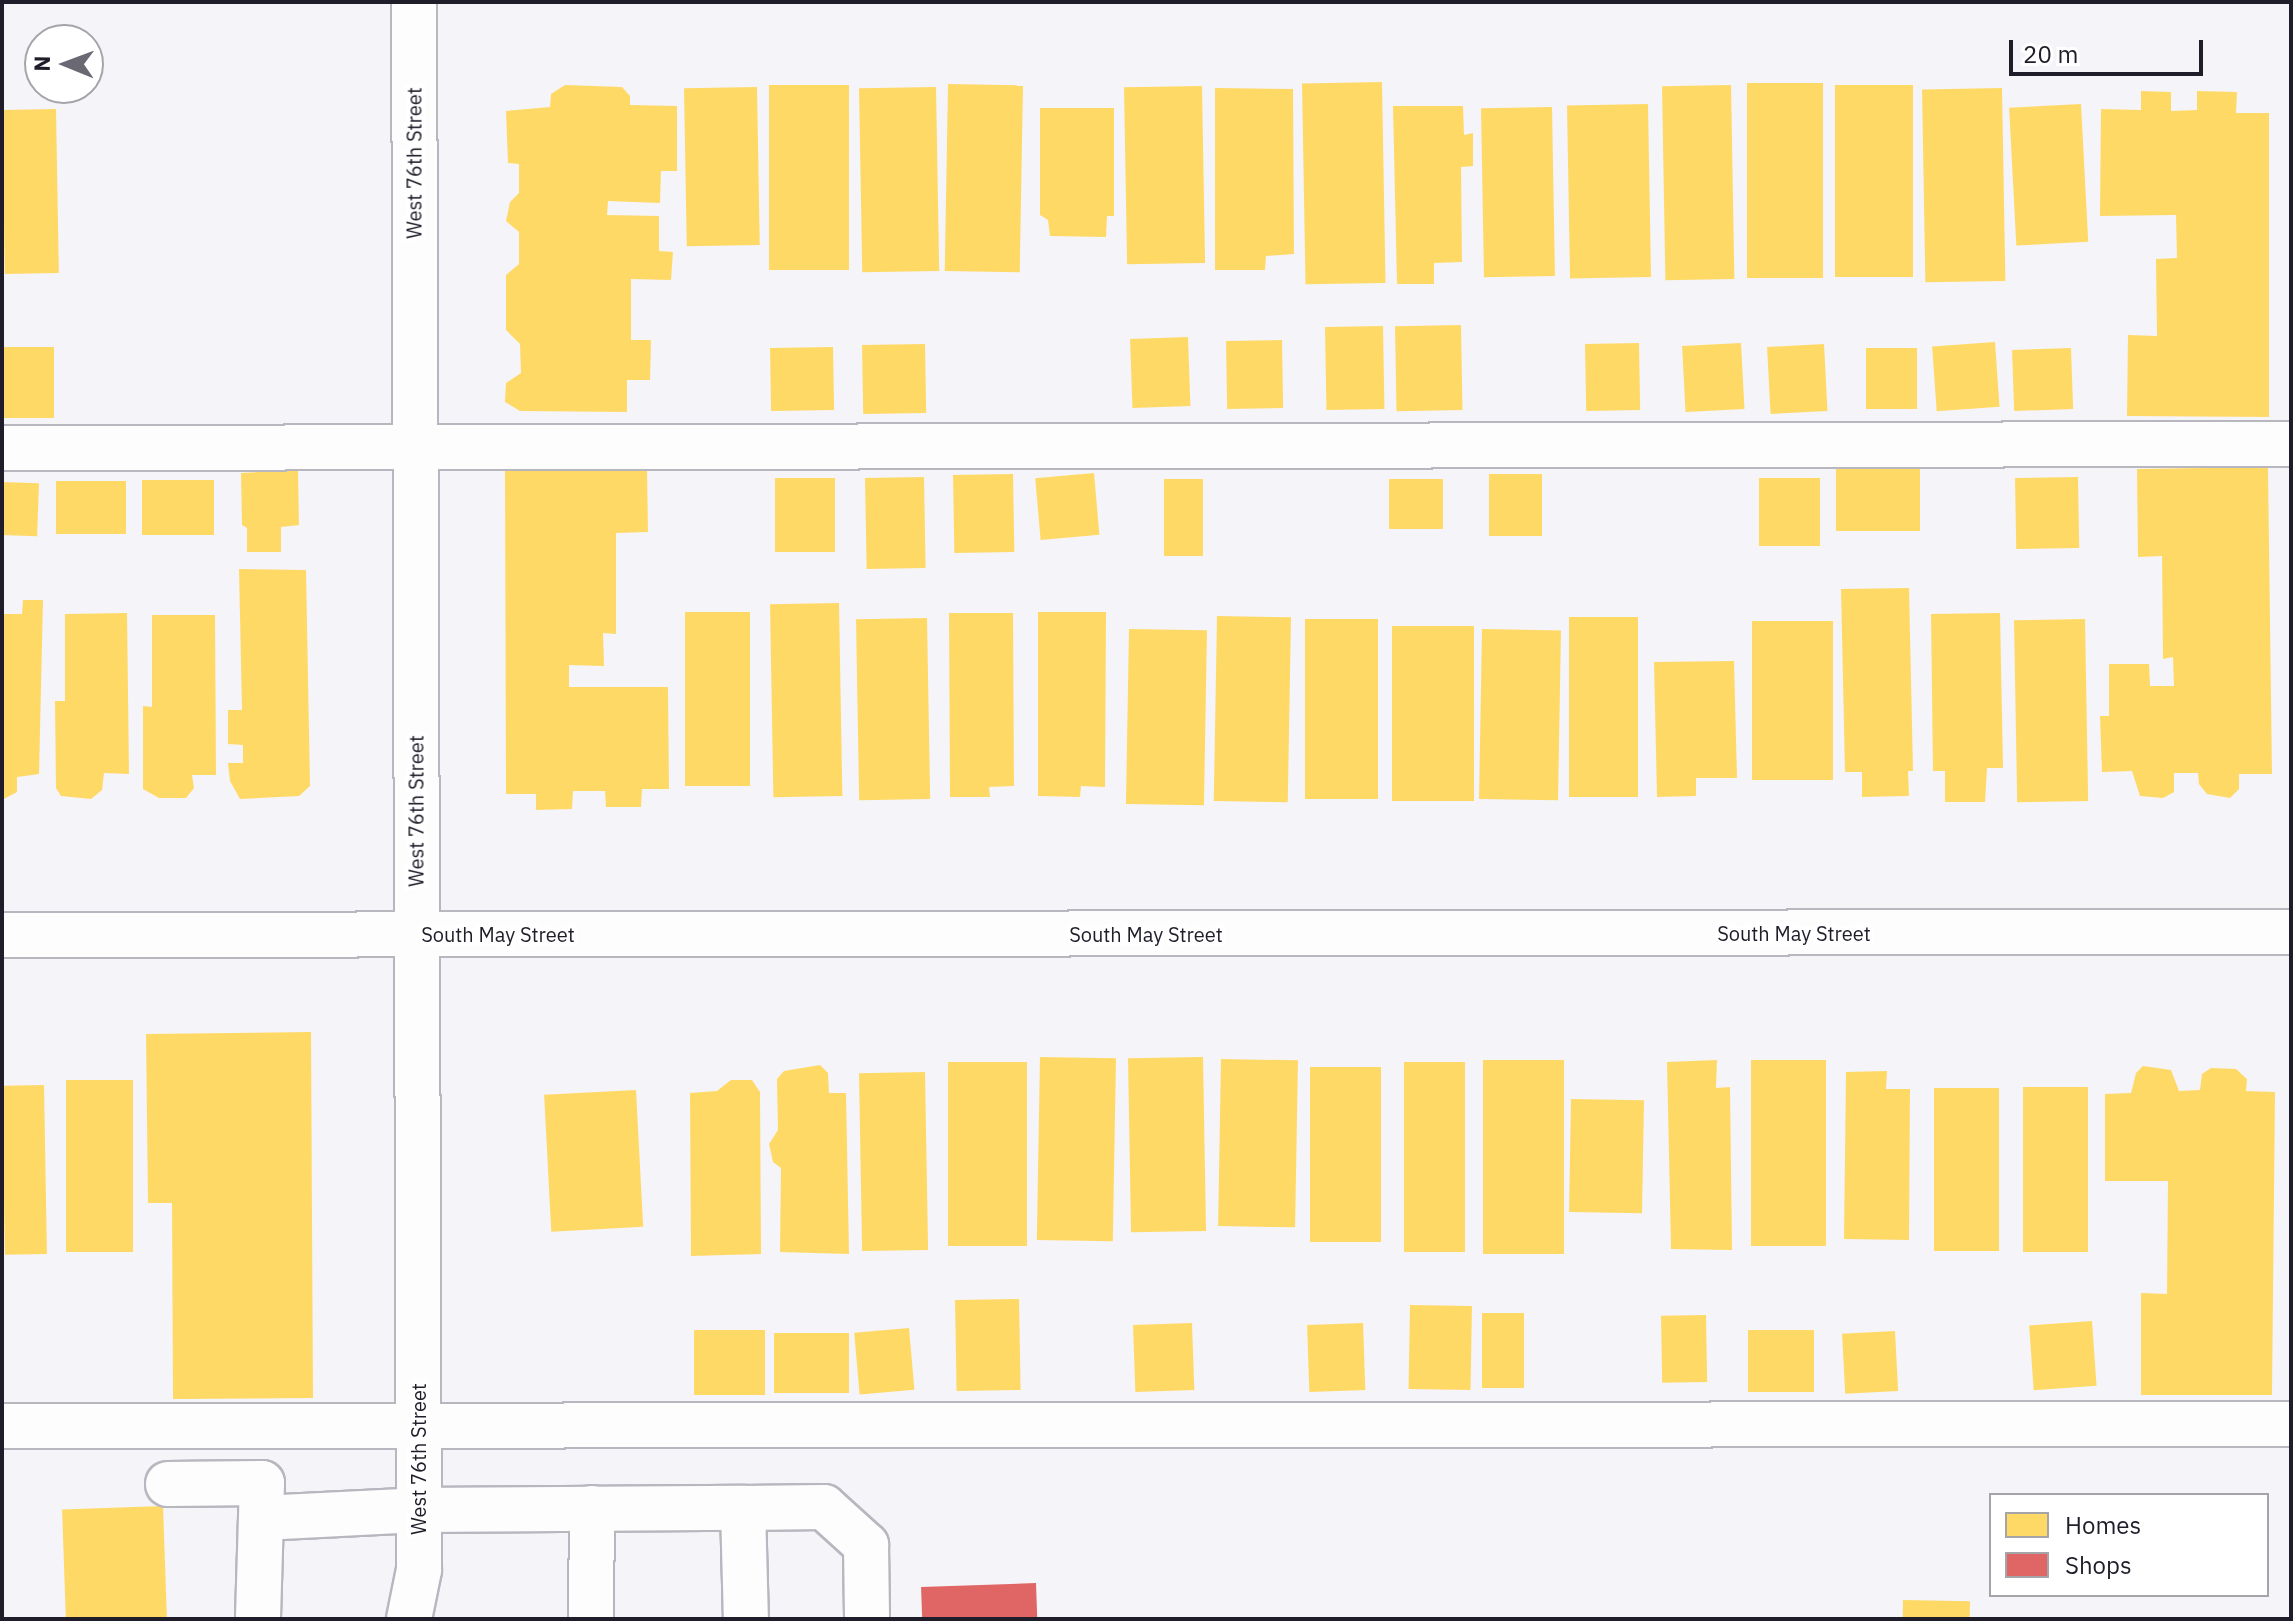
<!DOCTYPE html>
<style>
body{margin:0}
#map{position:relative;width:2293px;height:1621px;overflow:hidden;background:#f5f4f9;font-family:"IBM Plex Sans",sans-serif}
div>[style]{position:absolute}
.homes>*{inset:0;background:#ffd966;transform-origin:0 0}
.shops>*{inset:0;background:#e06666;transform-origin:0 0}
.roads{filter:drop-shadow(2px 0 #b8b7bf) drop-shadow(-2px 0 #b8b7bf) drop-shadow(0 2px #b8b7bf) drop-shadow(0 -2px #b8b7bf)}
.minor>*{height:44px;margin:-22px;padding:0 22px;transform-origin:22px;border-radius:22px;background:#fefdfe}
span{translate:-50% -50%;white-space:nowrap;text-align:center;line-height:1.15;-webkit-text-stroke:8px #fff;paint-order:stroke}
.street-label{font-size:20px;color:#1f1d29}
.frame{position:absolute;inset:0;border:4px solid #1f1d29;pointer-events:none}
.legend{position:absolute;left:1989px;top:1493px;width:280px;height:104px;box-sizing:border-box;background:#fff;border:2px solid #a5a5a9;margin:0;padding:10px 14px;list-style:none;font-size:24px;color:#1f1d29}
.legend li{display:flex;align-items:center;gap:16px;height:40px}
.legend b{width:40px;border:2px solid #a5a5a9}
.north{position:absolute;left:24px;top:24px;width:80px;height:80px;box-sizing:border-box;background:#fff;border:2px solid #a5a5a9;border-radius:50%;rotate:271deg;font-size:22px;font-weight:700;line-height:32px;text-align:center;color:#1f1d29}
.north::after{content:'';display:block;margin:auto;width:28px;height:36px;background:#6a6872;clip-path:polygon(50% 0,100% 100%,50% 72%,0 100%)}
.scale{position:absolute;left:2009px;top:40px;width:194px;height:36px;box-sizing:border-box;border:4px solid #1f1d29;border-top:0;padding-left:10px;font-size:24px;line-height:28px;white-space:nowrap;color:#1f1d29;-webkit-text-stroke:6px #fff;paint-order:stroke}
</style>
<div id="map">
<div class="homes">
<div style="left:1382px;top:82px;width:201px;height:80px;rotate:89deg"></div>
<div style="left:1823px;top:83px;width:195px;height:76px;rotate:90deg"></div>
<div style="left:948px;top:84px;width:75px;height:187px;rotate:1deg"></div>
<div style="clip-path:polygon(565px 85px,622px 87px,630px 96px,630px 105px,677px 106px,677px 171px,661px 171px,660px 203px,608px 201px,607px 215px,659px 216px,659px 251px,673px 252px,671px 280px,631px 279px,631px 340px,651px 340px,650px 380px,627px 380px,627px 412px,520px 411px,505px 402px,506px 383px,521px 373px,520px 344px,506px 330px,506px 275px,519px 264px,519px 232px,506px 221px,510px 202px,519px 193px,519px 164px,508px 163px,506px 111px,550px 107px,551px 94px)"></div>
<div style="left:849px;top:85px;width:185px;height:80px;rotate:90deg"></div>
<div style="left:1731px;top:85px;width:194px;height:69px;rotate:89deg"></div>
<div style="left:1835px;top:85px;width:78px;height:192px"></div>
<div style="left:1202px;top:86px;width:177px;height:78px;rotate:89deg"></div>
<div style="left:757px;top:87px;width:158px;height:73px;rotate:89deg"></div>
<div style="left:936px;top:87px;width:184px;height:77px;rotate:89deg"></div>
<div style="clip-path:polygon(1215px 88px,1293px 89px,1294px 254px,1266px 256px,1265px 270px,1215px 270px)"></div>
<div style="left:2002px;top:88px;width:193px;height:80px;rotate:89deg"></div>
<div style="clip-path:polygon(2141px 91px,2171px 92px,2171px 111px,2197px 110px,2197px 91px,2237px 92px,2236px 113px,2269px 113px,2269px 417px,2127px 416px,2128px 335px,2157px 336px,2156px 259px,2177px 258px,2176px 215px,2100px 216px,2101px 109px,2141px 110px)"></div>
<div style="left:1648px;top:104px;width:173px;height:81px;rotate:89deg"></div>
<div style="left:2081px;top:104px;width:138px;height:72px;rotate:87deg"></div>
<div style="clip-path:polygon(1393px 106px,1463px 106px,1464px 135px,1473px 133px,1473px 166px,1461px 167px,1462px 262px,1434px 263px,1434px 284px,1397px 284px)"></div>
<div style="left:1552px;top:107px;width:169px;height:71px;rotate:89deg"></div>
<div style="clip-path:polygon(1040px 108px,1114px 108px,1114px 216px,1107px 216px,1106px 237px,1050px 236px,1048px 220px,1040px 215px)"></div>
<div style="left:56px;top:109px;width:164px;height:54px;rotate:89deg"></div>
<div style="left:1461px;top:325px;width:85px;height:66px;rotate:89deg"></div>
<div style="left:1383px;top:326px;width:83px;height:58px;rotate:89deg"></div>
<div style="left:1188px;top:337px;width:69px;height:58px;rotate:88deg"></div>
<div style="left:1282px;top:340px;width:68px;height:56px;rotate:89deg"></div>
<div style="left:1995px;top:342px;width:65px;height:63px;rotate:86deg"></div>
<div style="left:1639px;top:343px;width:67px;height:54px;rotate:89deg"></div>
<div style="left:1741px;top:343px;width:66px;height:59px;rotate:87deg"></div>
<div style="left:925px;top:344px;width:69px;height:63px;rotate:89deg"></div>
<div style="left:1824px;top:344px;width:67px;height:57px;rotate:87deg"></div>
<div style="left:2px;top:347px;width:52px;height:71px"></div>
<div style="left:833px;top:347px;width:63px;height:63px;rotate:89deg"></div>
<div style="left:1917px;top:348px;width:61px;height:51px;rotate:90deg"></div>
<div style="left:2071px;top:348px;width:61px;height:59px;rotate:88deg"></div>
<div style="clip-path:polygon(2268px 467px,2272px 774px,2239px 774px,2239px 789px,2230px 798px,2207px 794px,2199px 784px,2198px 773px,2174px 773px,2174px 792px,2163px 798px,2140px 796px,2132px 771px,2102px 772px,2100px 716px,2109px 716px,2109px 664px,2149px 664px,2150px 686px,2174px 686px,2173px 657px,2163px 659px,2162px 556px,2138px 557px,2137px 469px)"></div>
<div style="clip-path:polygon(647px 469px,648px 532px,616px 533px,616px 634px,603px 633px,604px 666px,569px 665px,569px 687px,668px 687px,669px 789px,642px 789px,641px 807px,606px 807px,605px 791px,573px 791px,572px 809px,536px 810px,536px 794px,506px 794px,505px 470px)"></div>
<div style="left:1920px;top:469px;width:62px;height:84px;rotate:90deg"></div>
<div style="clip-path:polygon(298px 470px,299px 525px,281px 527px,281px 552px,247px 552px,247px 528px,242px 525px,241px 473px)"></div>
<div style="left:1094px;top:473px;width:62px;height:59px;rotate:85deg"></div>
<div style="left:1013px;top:474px;width:78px;height:60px;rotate:89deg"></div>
<div style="left:1489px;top:474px;width:53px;height:62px"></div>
<div style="left:924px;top:477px;width:91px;height:59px;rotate:89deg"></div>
<div style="left:2078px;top:477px;width:71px;height:63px;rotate:89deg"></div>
<div style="left:775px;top:478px;width:60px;height:74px"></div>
<div style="left:1759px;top:478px;width:61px;height:68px"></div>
<div style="left:1164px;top:479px;width:39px;height:77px"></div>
<div style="left:1389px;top:479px;width:54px;height:50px"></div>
<div style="left:214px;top:480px;width:55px;height:72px;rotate:90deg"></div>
<div style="left:56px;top:481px;width:70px;height:53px"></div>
<div style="left:2px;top:482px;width:37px;height:53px;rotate:2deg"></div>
<div style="clip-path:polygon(239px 569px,306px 570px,310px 786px,299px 796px,240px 799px,230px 781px,228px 763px,243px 763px,243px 745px,228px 744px,228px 710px,242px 710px)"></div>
<div style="clip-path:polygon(1909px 588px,1913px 771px,1908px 771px,1909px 796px,1862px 797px,1862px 772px,1845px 772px,1841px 589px)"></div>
<div style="clip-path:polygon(23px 600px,43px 600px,39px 774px,17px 777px,17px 792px,2px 800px,2px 614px,22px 614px)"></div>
<div style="left:839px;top:603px;width:193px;height:69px;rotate:89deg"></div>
<div style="left:685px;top:612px;width:65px;height:174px"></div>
<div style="clip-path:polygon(1038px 612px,1106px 612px,1105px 787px,1081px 786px,1080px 797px,1038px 796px)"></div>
<div style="clip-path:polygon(127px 613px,129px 774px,104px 773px,102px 790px,91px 799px,61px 796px,56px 788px,55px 701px,65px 701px,65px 614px)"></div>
<div style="clip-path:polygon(949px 613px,1013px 613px,1014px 786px,989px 787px,990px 797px,950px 797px)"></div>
<div style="clip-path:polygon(2000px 613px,2003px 768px,1987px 768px,1985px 802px,1945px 802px,1945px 771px,1933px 771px,1931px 614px)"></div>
<div style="clip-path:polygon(152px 615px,215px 615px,216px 775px,192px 775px,194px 788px,186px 798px,159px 798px,143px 789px,143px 706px,152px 707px)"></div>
<div style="left:1217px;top:616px;width:74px;height:185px;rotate:1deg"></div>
<div style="left:1569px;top:617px;width:69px;height:180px"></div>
<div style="left:927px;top:618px;width:181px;height:71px;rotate:89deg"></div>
<div style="left:1378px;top:619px;width:180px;height:73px;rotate:90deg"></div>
<div style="left:2085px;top:619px;width:182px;height:71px;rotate:89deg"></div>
<div style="left:1752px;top:621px;width:81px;height:159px"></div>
<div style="left:1474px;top:626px;width:175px;height:82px;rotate:90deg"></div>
<div style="left:1129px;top:629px;width:78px;height:175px;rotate:1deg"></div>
<div style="left:1482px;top:629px;width:79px;height:170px;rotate:1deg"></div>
<div style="clip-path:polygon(1734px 661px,1737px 778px,1696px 778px,1696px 796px,1657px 797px,1654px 662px)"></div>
<div style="clip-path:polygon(311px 1032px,313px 1398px,173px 1399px,172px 1203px,148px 1203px,146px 1034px)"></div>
<div style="left:1040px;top:1057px;width:76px;height:183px;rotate:1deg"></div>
<div style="left:1203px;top:1057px;width:174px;height:75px;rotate:89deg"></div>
<div style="left:1221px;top:1059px;width:77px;height:167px;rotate:1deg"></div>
<div style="left:1483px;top:1060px;width:81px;height:194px"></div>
<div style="clip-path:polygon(1717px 1060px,1716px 1088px,1730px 1087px,1732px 1250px,1671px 1249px,1667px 1062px)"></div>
<div style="left:1826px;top:1060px;width:186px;height:75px;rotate:90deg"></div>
<div style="left:948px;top:1062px;width:79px;height:184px"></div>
<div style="left:1404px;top:1062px;width:61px;height:190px"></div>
<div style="clip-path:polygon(820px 1065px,828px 1073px,829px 1093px,846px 1093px,849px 1254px,780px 1252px,781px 1168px,773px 1162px,769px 1144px,778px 1130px,777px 1079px,784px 1071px)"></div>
<div style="clip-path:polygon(2143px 1066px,2171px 1070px,2179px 1091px,2200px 1090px,2202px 1074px,2211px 1068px,2236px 1069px,2247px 1079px,2246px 1091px,2275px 1092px,2272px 1395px,2141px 1395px,2141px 1293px,2167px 1294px,2168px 1181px,2105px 1181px,2105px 1094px,2131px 1093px,2136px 1073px)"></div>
<div style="left:1310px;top:1067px;width:71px;height:175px"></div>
<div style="clip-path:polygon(1887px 1071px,1886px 1089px,1910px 1089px,1909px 1240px,1844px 1239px,1846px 1072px)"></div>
<div style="left:925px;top:1072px;width:178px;height:66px;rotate:89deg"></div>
<div style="left:133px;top:1080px;width:172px;height:67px;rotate:90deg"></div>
<div style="clip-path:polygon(731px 1080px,752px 1080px,760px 1092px,761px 1254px,691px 1256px,690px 1093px,717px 1091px)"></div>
<div style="left:44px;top:1085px;width:169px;height:42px;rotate:89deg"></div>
<div style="left:2088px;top:1087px;width:165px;height:65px;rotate:90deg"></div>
<div style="left:1934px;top:1088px;width:65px;height:163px"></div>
<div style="left:636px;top:1090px;width:137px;height:92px;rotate:87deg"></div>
<div style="left:1571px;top:1099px;width:73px;height:113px;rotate:1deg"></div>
<div style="left:1019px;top:1299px;width:91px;height:64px;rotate:89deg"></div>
<div style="left:1410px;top:1305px;width:62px;height:84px;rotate:1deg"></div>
<div style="left:1482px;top:1313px;width:42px;height:75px"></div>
<div style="left:1706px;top:1315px;width:67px;height:45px;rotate:89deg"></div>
<div style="left:2092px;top:1321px;width:65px;height:63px;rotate:86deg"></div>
<div style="left:1192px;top:1323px;width:67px;height:59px;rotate:88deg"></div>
<div style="left:1363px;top:1323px;width:67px;height:56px;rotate:88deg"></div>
<div style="left:909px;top:1328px;width:62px;height:55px;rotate:85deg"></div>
<div style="left:694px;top:1330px;width:71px;height:65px"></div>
<div style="left:1748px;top:1330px;width:66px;height:62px"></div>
<div style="left:1895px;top:1331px;width:60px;height:53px;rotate:87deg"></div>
<div style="left:849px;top:1333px;width:60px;height:75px;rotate:90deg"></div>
<div style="left:163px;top:1506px;width:113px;height:101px;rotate:88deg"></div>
<div style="left:1903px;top:1600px;width:67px;height:19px;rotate:1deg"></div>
</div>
<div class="shops">
<div style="left:1036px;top:1583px;width:36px;height:115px;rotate:88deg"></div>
</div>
<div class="roads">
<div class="minor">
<div style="left:2px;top:448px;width:2289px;rotate:-0.1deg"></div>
<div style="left:2px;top:935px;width:2289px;rotate:-0.08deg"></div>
<div style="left:2px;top:1426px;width:2289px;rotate:-0.05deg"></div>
<div style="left:168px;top:1484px;width:94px;rotate:-0.6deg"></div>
<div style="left:262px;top:1483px;width:136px;rotate:91.7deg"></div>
<div style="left:743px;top:1508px;width:81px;rotate:-0.7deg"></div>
<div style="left:824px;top:1507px;width:57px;rotate:42.1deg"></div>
<div style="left:866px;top:1545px;width:74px;rotate:89.2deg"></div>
<div style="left:262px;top:1518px;width:156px;rotate:-2.9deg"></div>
<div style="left:418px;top:1510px;width:325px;rotate:-0.4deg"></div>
<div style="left:743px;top:1508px;width:111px;rotate:88.5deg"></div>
<div style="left:409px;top:1619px;width:50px;rotate:-78.5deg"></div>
<div style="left:419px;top:1570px;width:1568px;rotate:-90.18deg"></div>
<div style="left:591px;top:1619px;width:111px;rotate:-89.5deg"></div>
</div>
</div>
<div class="street-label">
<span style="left:414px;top:163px;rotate:-90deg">West 76th Street</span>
<span style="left:416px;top:811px;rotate:-90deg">West 76th Street</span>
<span style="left:1794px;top:933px">South May Street</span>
<span style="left:498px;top:934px">South May Street</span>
<span style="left:1146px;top:934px">South May Street</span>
<span style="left:418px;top:1459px;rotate:-90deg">West 76th Street</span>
</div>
<div class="frame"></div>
<ul class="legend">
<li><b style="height:22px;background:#ffd966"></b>Homes</li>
<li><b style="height:22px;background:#e06666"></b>Shops</li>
</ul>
<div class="north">N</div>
<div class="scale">20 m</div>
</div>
